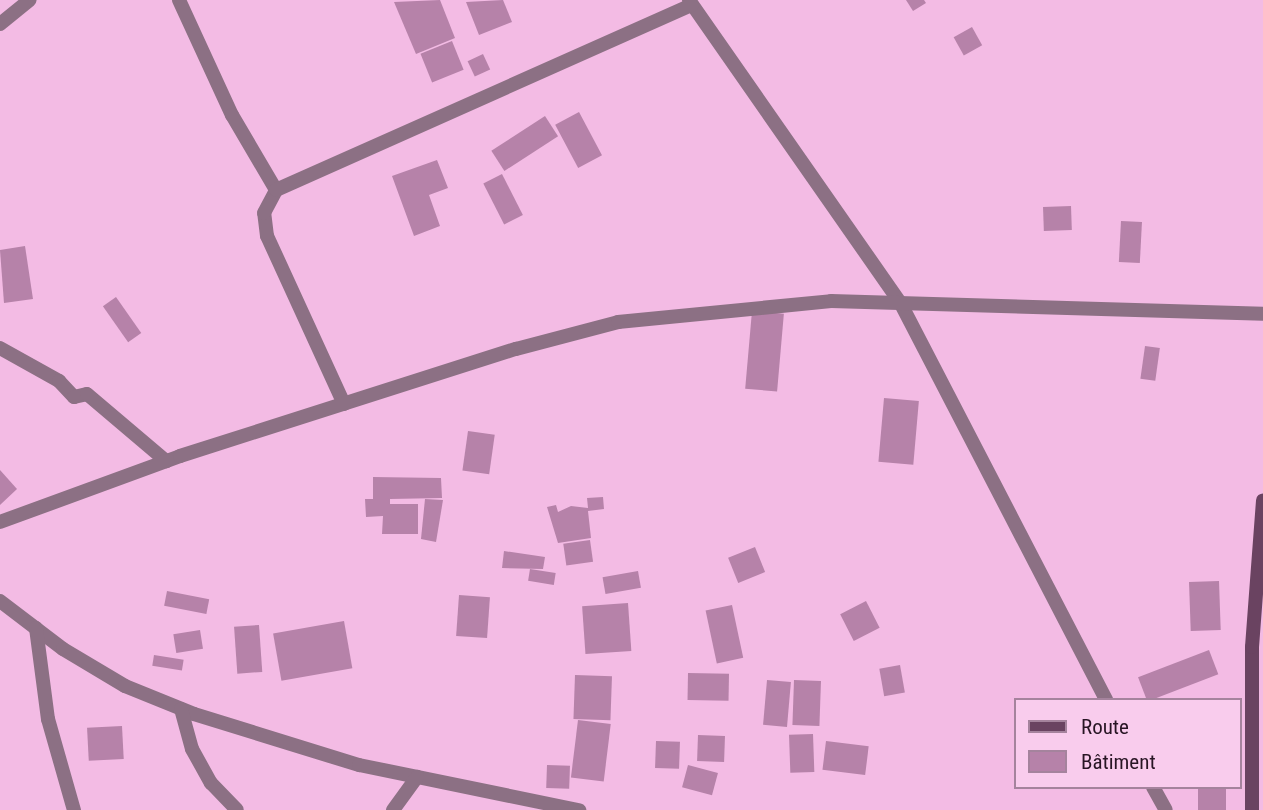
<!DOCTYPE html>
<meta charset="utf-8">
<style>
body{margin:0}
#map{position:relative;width:1263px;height:810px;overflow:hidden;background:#f3bbe4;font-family:"Roboto Condensed",sans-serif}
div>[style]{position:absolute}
.building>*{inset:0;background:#b682a9;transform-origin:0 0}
.minor>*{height:14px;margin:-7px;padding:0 7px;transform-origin:7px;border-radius:7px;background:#8c7084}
.secondary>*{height:14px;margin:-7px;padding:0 7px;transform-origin:7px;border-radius:7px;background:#6a4361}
span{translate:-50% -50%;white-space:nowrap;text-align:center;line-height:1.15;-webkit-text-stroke:7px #f9cced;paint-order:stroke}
.legend{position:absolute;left:1014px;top:698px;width:228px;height:91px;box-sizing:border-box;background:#f9cced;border:2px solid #a5839d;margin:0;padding:9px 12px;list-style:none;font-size:21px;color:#281524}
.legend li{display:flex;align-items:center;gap:14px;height:35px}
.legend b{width:35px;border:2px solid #a5839d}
</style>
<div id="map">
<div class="building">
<div style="clip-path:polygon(440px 0,455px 38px,416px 54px,394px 2px)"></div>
<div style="clip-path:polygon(503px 0,512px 22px,479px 35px,466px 2px)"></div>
<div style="clip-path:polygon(906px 0,924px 0,926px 3px,913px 11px)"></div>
<div style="left:972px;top:27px;width:21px;height:21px;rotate:61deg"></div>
<div style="left:452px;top:41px;width:31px;height:34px;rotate:68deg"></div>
<div style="left:483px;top:54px;width:17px;height:17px;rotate:65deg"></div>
<div style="left:579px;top:112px;width:49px;height:27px;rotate:62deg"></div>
<div style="left:545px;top:116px;width:24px;height:64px;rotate:57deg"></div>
<div style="clip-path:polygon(437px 160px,448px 188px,429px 195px,440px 226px,414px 236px,392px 176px)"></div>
<div style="left:502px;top:174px;width:46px;height:21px;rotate:63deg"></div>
<div style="left:1071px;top:206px;width:24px;height:28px;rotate:88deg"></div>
<div style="left:1121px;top:221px;width:21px;height:41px;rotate:3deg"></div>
<div style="clip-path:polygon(25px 246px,33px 299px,4px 303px,0 250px)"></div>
<div style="left:116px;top:297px;width:44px;height:16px;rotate:55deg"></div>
<div style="left:752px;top:311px;width:32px;height:78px;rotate:5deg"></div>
<div style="left:1145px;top:346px;width:15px;height:33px;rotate:8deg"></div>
<div style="left:884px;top:398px;width:35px;height:64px;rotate:5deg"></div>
<div style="left:468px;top:431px;width:27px;height:40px;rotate:8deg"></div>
<div style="clip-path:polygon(0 470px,17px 489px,0 505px)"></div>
<div style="clip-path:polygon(373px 477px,441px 478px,442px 498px,390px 499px,390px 504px,418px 504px,418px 534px,382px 534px,383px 516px,366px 517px,365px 499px,373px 499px)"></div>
<div style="clip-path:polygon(603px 497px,604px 509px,588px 511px,591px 538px,558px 543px,547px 507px,556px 505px,558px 512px,571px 506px,588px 508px,587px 498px)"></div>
<div style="clip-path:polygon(425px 499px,443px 500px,436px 542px,421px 539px)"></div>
<div style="left:590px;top:540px;width:22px;height:27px;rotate:82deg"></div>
<div style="left:755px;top:547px;width:27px;height:29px;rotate:68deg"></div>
<div style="clip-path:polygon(504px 551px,545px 557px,543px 569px,502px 568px)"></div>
<div style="left:530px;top:569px;width:26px;height:12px;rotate:9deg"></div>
<div style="left:638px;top:571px;width:17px;height:36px;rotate:80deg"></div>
<div style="left:1219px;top:581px;width:49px;height:30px;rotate:88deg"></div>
<div style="left:167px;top:591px;width:43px;height:15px;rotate:11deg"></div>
<div style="left:459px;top:595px;width:31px;height:41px;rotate:4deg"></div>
<div style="left:866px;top:601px;width:30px;height:29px;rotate:63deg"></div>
<div style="left:628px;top:603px;width:48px;height:46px;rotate:86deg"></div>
<div style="left:732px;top:605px;width:54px;height:27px;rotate:78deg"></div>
<div style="left:344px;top:621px;width:48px;height:72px;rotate:80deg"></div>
<div style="left:259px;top:625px;width:47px;height:25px;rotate:86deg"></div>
<div style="left:200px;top:630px;width:19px;height:27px;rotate:81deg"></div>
<div style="left:1209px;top:650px;width:26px;height:76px;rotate:69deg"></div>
<div style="left:154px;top:655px;width:30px;height:11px;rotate:9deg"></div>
<div style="left:900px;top:665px;width:28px;height:21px;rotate:80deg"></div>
<div style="left:688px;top:673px;width:41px;height:27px;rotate:1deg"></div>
<div style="left:575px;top:675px;width:37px;height:44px;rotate:2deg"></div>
<div style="left:767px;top:680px;width:24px;height:45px;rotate:5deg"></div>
<div style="left:794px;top:680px;width:27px;height:45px;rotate:2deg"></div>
<div style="left:578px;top:720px;width:33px;height:58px;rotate:7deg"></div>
<div style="left:122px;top:726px;width:33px;height:35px;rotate:87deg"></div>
<div style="left:813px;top:734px;width:38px;height:24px;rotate:88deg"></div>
<div style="left:698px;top:735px;width:27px;height:26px;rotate:2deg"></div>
<div style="left:656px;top:741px;width:24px;height:27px;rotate:2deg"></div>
<div style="left:826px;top:741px;width:43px;height:29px;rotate:7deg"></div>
<div style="left:547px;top:765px;width:23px;height:23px;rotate:2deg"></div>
<div style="left:688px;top:765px;width:31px;height:23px;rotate:15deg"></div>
<div style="left:1198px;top:787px;width:28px;height:23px"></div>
</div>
<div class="minor">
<div style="left:179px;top:0;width:127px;rotate:65.3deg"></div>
<div style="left:232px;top:115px;width:87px;rotate:59.6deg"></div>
<div style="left:689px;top:0;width:371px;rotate:55.1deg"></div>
<div style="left:901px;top:304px;width:446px;rotate:62.6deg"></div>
<div style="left:0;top:24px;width:38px;rotate:-39deg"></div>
<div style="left:0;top:348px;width:68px;rotate:29.2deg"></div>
<div style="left:59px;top:381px;width:22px;rotate:47deg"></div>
<div style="left:74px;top:397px;width:13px;rotate:-13deg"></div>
<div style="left:87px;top:394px;width:104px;rotate:40.3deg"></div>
<div style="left:344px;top:404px;width:185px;rotate:-114.6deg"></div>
<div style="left:267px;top:236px;width:23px;rotate:-97deg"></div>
<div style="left:264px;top:213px;width:26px;rotate:-62deg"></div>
<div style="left:276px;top:190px;width:455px;rotate:-24deg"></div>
<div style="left:0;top:522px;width:192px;rotate:-20.1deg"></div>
<div style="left:180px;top:456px;width:353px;rotate:-17.7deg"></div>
<div style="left:516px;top:349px;width:106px;rotate:-14.8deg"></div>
<div style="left:618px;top:322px;width:214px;rotate:-5.6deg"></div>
<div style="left:831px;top:301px;width:432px;rotate:1.7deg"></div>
<div style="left:0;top:601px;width:79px;rotate:37.3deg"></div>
<div style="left:63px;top:649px;width:72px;rotate:30.8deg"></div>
<div style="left:125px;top:686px;width:74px;rotate:22.1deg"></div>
<div style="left:194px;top:714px;width:173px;rotate:17.2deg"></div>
<div style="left:359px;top:765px;width:225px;rotate:11.6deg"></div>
<div style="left:36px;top:628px;width:92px;rotate:82.5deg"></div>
<div style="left:48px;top:719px;width:95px;rotate:74.1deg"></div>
<div style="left:181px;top:709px;width:41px;rotate:74.6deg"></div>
<div style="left:192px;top:749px;width:39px;rotate:61deg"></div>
<div style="left:211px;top:783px;width:37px;rotate:46deg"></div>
<div style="left:1153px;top:787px;width:26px;rotate:61deg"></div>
<div style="left:393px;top:810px;width:41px;rotate:-54deg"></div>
</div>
<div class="secondary">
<div style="left:1252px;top:810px;width:163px;rotate:-90deg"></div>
<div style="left:1252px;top:647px;width:147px;rotate:-85.7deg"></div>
</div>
<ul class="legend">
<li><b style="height:9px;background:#6a4361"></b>Route</li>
<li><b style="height:19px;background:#b682a9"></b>Bâtiment</li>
</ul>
</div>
